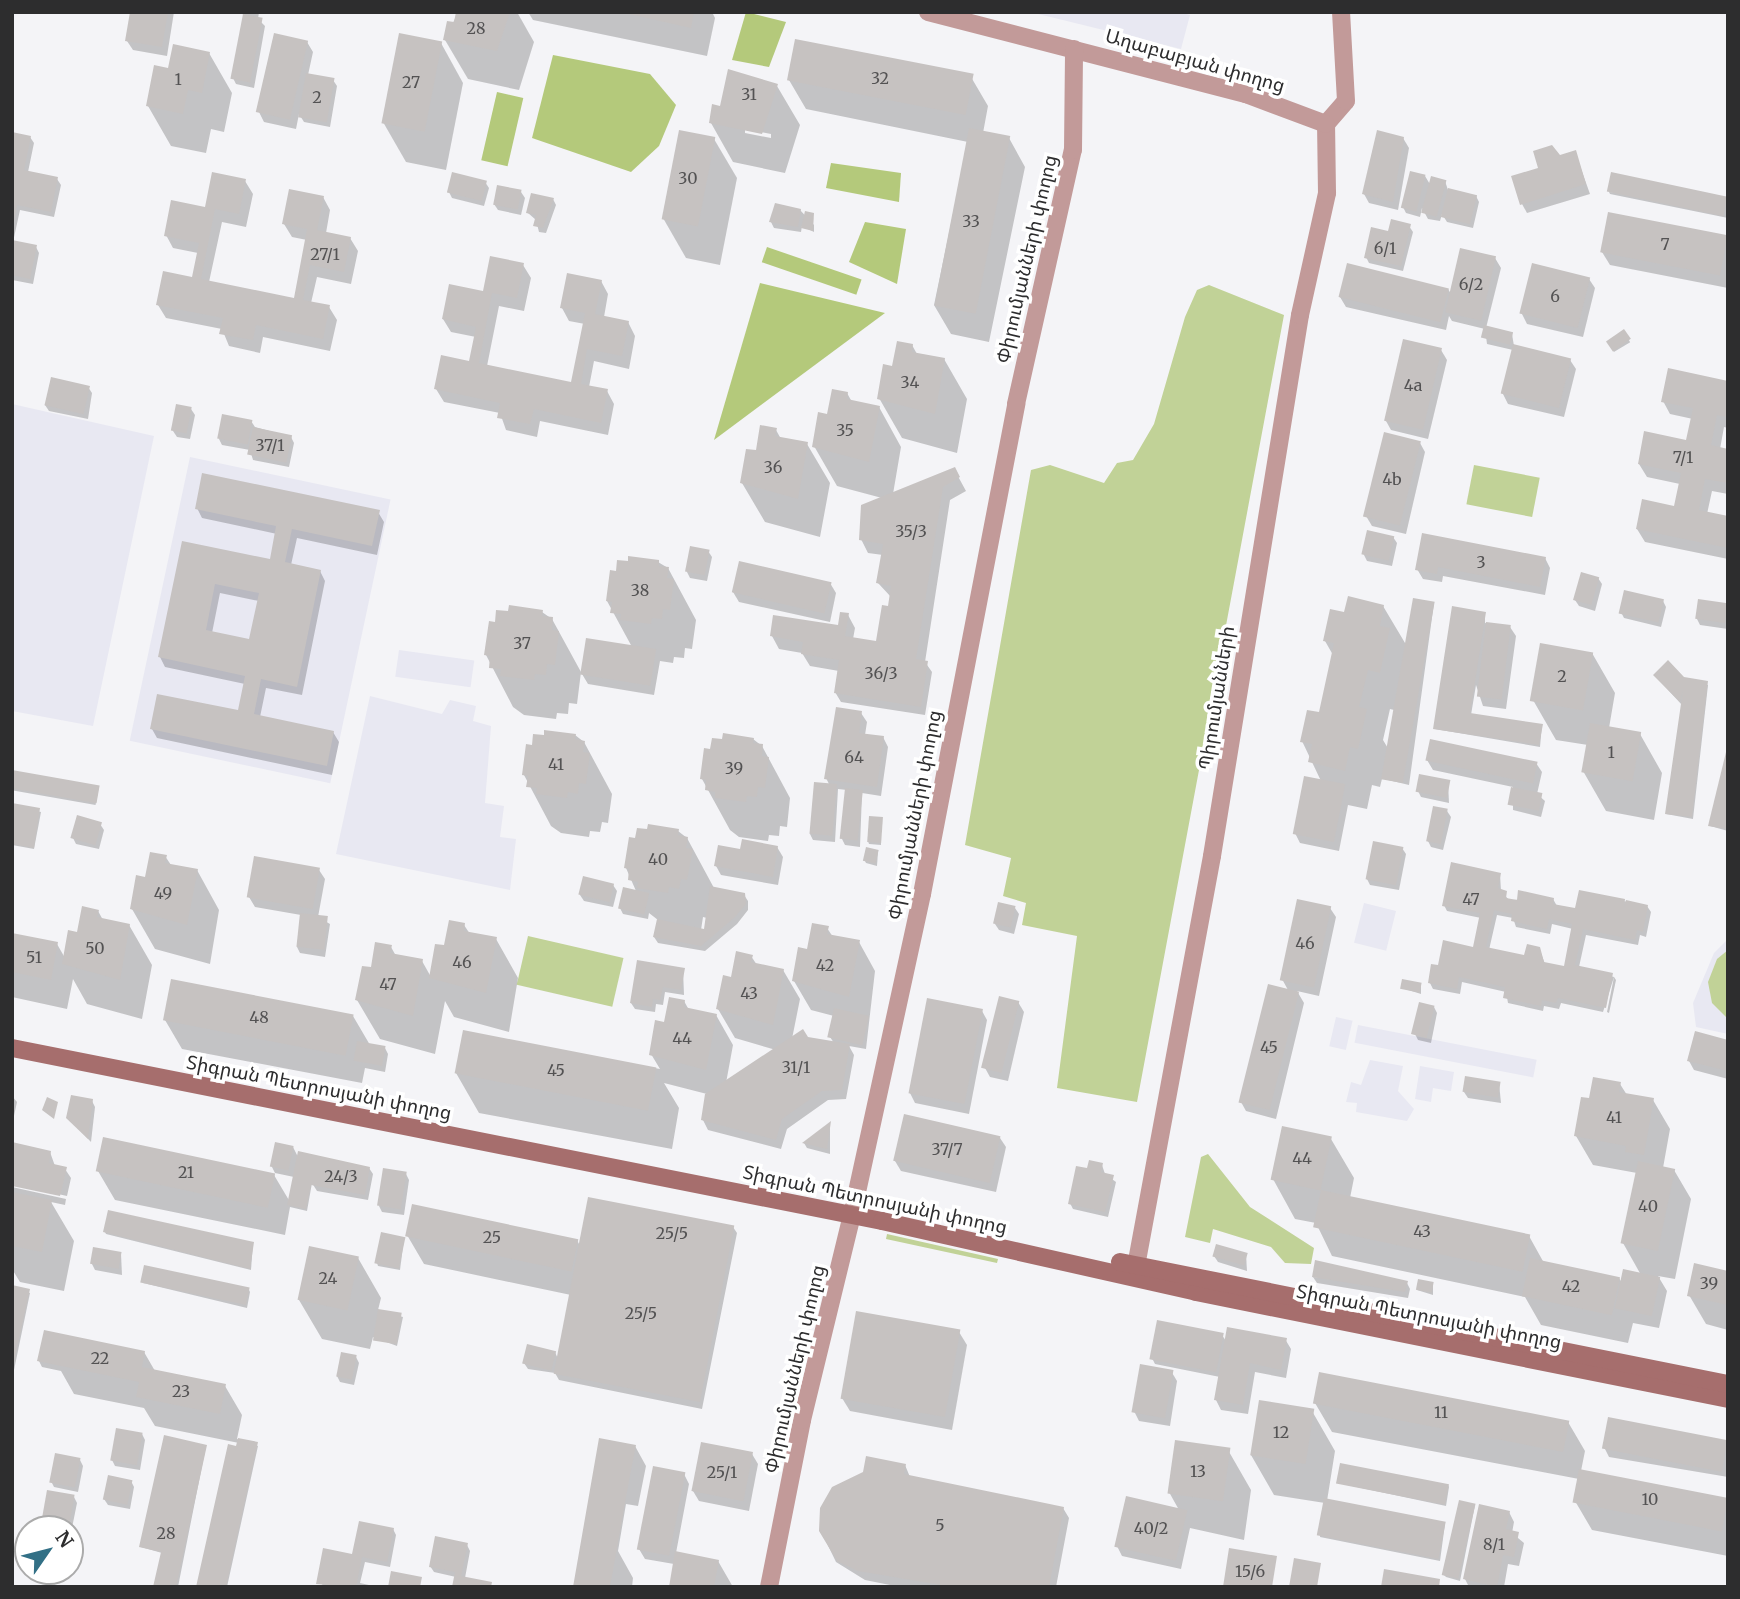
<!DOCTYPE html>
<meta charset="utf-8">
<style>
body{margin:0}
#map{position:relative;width:1740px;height:1599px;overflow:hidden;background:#f4f4f7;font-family:Merriweather,"Noto Sans Armenian",serif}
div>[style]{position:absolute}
.built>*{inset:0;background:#e8e8f2;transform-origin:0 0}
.green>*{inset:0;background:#c1d297;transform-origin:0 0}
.forest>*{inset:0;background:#b4c97b;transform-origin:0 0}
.shadow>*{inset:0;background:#0003;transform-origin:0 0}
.building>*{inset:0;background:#c6c2c1;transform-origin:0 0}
.minor>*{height:18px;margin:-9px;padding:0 9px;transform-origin:9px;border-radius:9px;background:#c29a99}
.tertiary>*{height:18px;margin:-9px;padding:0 9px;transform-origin:9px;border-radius:9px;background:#c29a99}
.secondary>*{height:18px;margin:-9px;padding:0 9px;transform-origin:9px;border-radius:9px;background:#a66e6d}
span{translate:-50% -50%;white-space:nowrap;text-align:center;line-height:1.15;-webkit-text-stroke:7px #fff;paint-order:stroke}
.number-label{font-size:16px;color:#535253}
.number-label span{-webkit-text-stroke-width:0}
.street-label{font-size:19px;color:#2d2d2e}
.frame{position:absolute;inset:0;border:14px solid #2d2d2e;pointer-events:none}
.north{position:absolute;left:14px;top:1515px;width:70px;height:70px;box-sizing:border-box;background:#fff;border:2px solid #ababab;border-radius:50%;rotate:55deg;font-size:19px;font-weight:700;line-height:28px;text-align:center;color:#2d2d2e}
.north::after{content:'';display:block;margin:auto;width:24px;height:32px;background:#327086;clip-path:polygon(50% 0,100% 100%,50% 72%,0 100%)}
</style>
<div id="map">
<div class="built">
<div style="clip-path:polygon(1030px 12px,1180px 12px,1190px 15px,1181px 49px)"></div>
<div style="clip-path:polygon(12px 404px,154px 436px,93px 726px,12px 711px)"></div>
<div style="left:190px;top:457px;width:205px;height:290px;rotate:12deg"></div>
<div style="left:399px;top:650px;width:76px;height:27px;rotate:8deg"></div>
<div style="clip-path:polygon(370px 696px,442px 714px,450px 700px,476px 706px,473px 721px,491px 726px,485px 803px,504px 806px,500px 837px,516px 839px,510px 890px,336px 854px)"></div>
<div style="left:1364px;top:903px;width:33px;height:41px;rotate:14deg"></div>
<div style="clip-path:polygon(1728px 939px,1728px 1034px,1696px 1027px,1693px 1003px,1714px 953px)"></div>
<div style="left:1336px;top:1017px;width:17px;height:30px;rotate:13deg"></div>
<div style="left:1358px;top:1025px;width:182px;height:18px;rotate:11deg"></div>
<div style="clip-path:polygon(1370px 1060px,1403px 1066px,1398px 1091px,1414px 1109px,1407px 1121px,1356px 1112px,1357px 1103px,1346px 1102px,1351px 1082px,1361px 1085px)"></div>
<div style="clip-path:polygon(1420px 1066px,1454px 1072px,1451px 1091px,1433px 1088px,1431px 1102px,1415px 1099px)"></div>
</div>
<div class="green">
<div style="clip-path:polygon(1209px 285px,1284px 315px,1137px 1102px,1057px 1088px,1077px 936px,1022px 925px,1026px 903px,1003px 896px,1011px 858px,965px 845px,1031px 470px,1050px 465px,1104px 483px,1117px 463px,1133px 460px,1154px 424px,1185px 317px,1197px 290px)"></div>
<div style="left:1474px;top:465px;width:67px;height:40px;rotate:11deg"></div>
<div style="left:528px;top:936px;width:98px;height:50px;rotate:13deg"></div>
<div style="clip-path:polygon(1728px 950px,1728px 1019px,1712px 1003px,1708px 982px,1717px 959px)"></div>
<div style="clip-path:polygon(1208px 1154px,1250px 1207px,1314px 1248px,1311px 1264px,1285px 1263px,1271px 1247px,1213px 1229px,1210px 1243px,1185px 1237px,1201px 1157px)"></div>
<div style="clip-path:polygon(887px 1234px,998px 1259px,997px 1263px,886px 1239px)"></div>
</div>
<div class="forest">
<div style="clip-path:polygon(746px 12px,786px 22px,769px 67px,732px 60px)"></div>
<div style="clip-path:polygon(553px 55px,650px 74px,676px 105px,659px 146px,631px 172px,532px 138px)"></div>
<div style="left:497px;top:92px;width:27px;height:70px;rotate:13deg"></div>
<div style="clip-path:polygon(831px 163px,901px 173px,899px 202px,826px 188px)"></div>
<div style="clip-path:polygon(865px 222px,906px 229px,897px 284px,849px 262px)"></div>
<div style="left:767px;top:247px;width:100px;height:16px;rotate:19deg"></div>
<div style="clip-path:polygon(760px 283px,885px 313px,714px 440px)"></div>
</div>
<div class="shadow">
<div style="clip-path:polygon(132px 12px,174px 12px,167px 56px,133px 50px,127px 41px)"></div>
<div style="clip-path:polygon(236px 12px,259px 12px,258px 19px,265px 26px,254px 88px,236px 84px,233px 78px,245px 15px)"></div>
<div style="clip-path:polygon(458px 12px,517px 12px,534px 42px,519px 90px,468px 79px,445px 40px)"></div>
<div style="clip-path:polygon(528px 12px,712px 12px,715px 18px,707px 56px,533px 20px)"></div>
<div style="clip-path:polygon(307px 42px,313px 52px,308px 75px,333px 80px,337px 86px,330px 127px,304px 122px,299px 114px,296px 129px,264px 122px,259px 112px)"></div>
<div style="clip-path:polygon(441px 43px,463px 83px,446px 170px,406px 162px,383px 122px)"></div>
<div style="clip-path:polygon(209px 53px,232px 93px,224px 132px,211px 129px,206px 153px,171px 146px,148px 106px)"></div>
<div style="clip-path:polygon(evenodd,729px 71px,777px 86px,800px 125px,785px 173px,733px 162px,711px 123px,722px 108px,729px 71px,745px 129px,771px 134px,771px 138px,745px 133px,745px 129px)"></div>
<div style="clip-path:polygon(971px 77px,988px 106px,983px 133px,1009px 138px,1025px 167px,989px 342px,951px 334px,934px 305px,968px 142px,806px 109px,789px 80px)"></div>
<div style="clip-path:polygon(12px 134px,30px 137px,34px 143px,28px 172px,57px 179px,61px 185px,54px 217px,20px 210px,13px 242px,36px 247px,39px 253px,33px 284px,12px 280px)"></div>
<div style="clip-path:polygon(1403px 138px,1409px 148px,1398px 210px,1369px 203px,1364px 194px)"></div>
<div style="clip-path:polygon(714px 139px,737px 178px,720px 265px,686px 258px,663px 218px)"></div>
<div style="clip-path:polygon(1575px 152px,1590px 194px,1527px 213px,1522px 204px,1540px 169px)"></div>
<div style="clip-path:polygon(1425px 176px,1431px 186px,1445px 181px,1448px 190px,1476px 196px,1479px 202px,1473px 228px,1447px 222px,1442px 214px,1440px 221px,1428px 219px,1422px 208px,1420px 217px,1406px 213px,1403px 207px)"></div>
<div style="clip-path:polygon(245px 181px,253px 194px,246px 227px,222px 222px,209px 282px,295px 300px,307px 240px,292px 237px,284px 224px,323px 197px,330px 210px,326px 233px,350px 238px,358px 251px,351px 284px,317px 277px,311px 303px,329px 307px,337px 320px,330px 351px,263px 337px,260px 353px,229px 346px,222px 329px,166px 318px,158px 305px,193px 279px,198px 253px,173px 248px,166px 235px)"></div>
<div style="clip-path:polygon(485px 182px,489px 188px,484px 206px,452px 198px,449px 192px)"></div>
<div style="clip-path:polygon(521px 192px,525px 198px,521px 215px,498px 210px,494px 204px)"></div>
<div style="clip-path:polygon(1609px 192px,1728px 197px,1728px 218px,1610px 194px)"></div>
<div style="clip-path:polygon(553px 199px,556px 205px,546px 233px,539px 232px,536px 220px,528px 213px)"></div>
<div style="clip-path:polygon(800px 210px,814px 225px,814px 232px,802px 226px,801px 232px,774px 228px,771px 222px)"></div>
<div style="clip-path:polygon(1409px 226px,1413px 232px,1403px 271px,1369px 263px,1366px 257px,1389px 233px)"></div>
<div style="clip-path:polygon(1728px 238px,1728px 288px,1610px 265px,1602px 252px)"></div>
<div style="clip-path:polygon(1495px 258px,1501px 268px,1486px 328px,1512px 334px,1514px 346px,1570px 360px,1576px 369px,1564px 417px,1508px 404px,1503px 394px,1513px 350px,1487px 344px,1485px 329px,1452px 321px,1449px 316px,1446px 330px,1346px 307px,1340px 297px,1448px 289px,1451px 294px)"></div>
<div style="clip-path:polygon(523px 265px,531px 278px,524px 311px,499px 306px,487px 366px,573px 384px,585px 324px,569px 321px,562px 308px,601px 281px,608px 294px,604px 317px,628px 322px,635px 336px,629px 369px,594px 361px,589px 387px,607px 391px,614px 404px,608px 435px,540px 421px,537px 437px,506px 430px,500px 413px,444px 402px,436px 389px,471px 363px,476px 337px,451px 332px,443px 319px)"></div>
<div style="clip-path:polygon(1589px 279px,1595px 288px,1583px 337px,1527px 324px,1522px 314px)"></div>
<div style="left:1624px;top:332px;width:12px;height:19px;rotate:59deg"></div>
<div style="clip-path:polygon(912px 345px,917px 354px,944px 359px,967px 399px,957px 453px,902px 438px,879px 398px,894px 368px)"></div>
<div style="clip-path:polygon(1441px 350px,1447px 360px,1428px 439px,1391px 430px,1386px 421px)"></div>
<div style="clip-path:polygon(1728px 383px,1728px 428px,1724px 427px,1720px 449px,1728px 451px,1728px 494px,1712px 491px,1707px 514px,1728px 518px,1728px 559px,1645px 542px,1637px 529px,1675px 508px,1680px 484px,1647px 477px,1639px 464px,1688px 442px,1693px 419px,1670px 414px,1663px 401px)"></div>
<div style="clip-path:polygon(88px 387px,92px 393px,88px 419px,49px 411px,45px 405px)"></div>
<div style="clip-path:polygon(847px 393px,852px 402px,879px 407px,901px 447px,893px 494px,954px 469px,966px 491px,950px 500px,925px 662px,932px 672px,925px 715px,841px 702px,835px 692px,839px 671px,810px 666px,802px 653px,779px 649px,772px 636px,839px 627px,848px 615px,855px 628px,853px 639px,878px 643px,889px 608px,891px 597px,878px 583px,883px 555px,868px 553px,861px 539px,882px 498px,837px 486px,814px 446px)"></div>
<div style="clip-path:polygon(191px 409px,195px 415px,190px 439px,177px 437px,173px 431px)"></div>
<div style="clip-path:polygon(251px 421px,255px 427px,291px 437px,294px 443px,289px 467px,253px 460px,250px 450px,222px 445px,219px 439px)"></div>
<div style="clip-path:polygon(776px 430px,781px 439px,807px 444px,830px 483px,820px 537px,765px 522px,742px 483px,757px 452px)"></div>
<div style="clip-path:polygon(1420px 443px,1425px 452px,1406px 534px,1372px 526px,1366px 516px)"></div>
<div style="clip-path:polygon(evenodd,197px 508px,378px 512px,384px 522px,377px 555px,297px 538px,291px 565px,320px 571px,325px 581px,302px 695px,266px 688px,260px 717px,333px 732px,339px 742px,332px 775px,157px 738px,152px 729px,239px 712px,245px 684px,165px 667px,160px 657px,183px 543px,271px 561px,277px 534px,202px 518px,197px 508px,220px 593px,259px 601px,251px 641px,212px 633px,220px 593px)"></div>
<div style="clip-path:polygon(1423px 535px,1545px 558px,1550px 568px,1545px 595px,1443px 576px,1442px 582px,1423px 579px,1417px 569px)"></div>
<div style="clip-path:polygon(1393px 537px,1397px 543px,1392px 566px,1367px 561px,1364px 555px)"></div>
<div style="clip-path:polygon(708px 551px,712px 557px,707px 581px,690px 578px,687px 572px)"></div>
<div style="clip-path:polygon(658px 562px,668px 568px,696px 620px,692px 649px,685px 648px,684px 658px,674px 657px,673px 663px,660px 661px,654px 695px,588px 684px,582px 674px,632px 647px,607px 601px,617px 573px)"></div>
<div style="clip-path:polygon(1598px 578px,1602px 584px,1595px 611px,1579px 606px,1575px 600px)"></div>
<div style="clip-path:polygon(830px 583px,836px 593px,830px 622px,739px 602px,733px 592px)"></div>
<div style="clip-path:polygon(1663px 601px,1666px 607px,1661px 627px,1624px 618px,1621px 612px)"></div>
<div style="clip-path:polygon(1434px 603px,1409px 785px,1388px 780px,1398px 711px,1390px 709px,1383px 740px,1389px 750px,1380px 787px,1372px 785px,1367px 809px,1348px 805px,1339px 851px,1300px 843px,1295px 833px,1321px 781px,1302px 741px,1320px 714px,1333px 655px,1325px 641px,1346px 614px,1383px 606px,1408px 648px)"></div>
<div style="clip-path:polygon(1728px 605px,1728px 629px,1700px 625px,1697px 619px)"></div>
<div style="clip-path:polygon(542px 612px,552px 619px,581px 672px,577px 704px,569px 703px,568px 714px,557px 713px,556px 719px,524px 715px,513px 707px,486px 655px,496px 624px)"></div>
<div style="clip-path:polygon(1485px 613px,1485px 623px,1510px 627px,1516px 636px,1506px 709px,1483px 706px,1476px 685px,1471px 715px,1542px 725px,1540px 747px,1435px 729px)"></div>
<div style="clip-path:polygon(1592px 653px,1615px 693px,1609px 728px,1640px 734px,1662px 773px,1654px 820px,1606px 811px,1583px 771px,1588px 745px,1556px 740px,1533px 700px)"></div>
<div style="clip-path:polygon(1655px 676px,1708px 685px,1693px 819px,1666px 814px,1682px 705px)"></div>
<div style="clip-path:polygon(861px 713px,867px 722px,865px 735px,883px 737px,888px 747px,881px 796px,862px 793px,860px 847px,845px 845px,842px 839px,847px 790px,838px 789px,835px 842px,813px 840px,810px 834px,830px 786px,826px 778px)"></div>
<div style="clip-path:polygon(575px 735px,584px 742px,612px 794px,608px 823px,602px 822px,600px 832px,590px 831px,589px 837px,561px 833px,551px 826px,524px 775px,533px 747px)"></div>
<div style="clip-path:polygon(753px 739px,762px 746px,790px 798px,787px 827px,780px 826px,779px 836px,769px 835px,768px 841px,739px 837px,730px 830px,702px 779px)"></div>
<div style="clip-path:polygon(1728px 751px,1728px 831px,1710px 826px)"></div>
<div style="clip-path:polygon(1427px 760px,1536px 763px,1542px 772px,1537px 794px,1545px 801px,1541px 817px,1513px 810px,1513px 787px,1433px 770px)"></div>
<div style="left:12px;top:772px;width:88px;height:18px;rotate:10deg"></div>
<div style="clip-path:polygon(1448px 782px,1449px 803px,1421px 797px,1418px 791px)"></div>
<div style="clip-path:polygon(12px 805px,41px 812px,34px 849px,12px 845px)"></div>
<div style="clip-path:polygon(1447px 811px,1451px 817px,1443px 850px,1431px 847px,1428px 841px)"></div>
<div style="clip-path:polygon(881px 819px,881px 845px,869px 844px,868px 841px)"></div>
<div style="clip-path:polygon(100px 824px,104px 830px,99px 849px,76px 844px,73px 838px)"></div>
<div style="clip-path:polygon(evenodd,678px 831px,687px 838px,714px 888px,744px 895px,748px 901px,748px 910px,737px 924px,705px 951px,658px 943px,654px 937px,658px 920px,649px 913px,648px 919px,623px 914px,620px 908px,636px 891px,626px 868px,636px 841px,678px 831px,703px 917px,707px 918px,705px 931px,701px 930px,703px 917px)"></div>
<div style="clip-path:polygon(777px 847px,783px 857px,778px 885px,721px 875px,716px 866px)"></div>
<div style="clip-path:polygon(1402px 848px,1406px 854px,1399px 890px,1370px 885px,1367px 879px)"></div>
<div style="clip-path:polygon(878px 852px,877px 866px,866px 863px,865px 861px)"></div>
<div style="clip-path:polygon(165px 856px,171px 865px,197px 870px,219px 910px,210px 964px,155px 949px,132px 909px)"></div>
<div style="clip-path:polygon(319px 870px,325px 879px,318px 917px,330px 924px,325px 957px,300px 953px,297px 947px,301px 915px,255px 907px,249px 897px)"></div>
<div style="clip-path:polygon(evenodd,1500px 874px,1501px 891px,1509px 900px,1553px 899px,1557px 906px,1576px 910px,1580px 892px,1647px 906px,1651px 912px,1646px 937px,1640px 935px,1638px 945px,1586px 935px,1579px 967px,1614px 977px,1603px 1012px,1561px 1003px,1559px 1009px,1544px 1006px,1543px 1011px,1508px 1003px,1506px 992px,1462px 982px,1460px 994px,1433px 989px,1430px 983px,1439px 967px,1474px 949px,1481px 918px,1447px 911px,1444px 905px,1500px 874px,1497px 915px,1513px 918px,1516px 927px,1550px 934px,1552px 924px,1573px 929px,1565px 968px,1545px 964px,1539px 948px,1526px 957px,1489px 950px,1497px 915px)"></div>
<div style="clip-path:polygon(613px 885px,617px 891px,613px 907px,584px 901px,580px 895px)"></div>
<div style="clip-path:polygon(1015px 908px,1019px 914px,1014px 934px,999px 930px,995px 924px)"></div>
<div style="clip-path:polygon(1330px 908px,1336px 917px,1319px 996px,1297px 991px,1304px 1003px,1276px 1119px,1246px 1111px,1241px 1102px,1288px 990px,1282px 979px)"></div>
<div style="clip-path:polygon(98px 911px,103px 920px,129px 925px,152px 965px,142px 1019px,87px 1004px,73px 979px,67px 1009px,12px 997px,12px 935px,57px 944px,65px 958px)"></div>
<div style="clip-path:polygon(464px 925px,470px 934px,496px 939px,518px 978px,509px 1032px,454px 1017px,445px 1001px,435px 1054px,380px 1039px,357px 1000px,372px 969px,391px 947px,396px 956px,422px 961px,431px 977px,446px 947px)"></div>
<div style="clip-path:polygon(827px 928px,833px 937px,859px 942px,875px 971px,866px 1049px,849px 1046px,854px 1055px,846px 1099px,828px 1100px,787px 1129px,781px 1149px,708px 1130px,703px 1120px,707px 1094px,664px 1083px,679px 1108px,672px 1149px,479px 1113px,456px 1073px,464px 1033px,660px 1069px,651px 1054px,684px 1001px,689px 1010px,716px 1015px,733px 1045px,726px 1083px,776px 1050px,735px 1038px,718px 1009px,733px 979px,751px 956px,757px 965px,783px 970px,800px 999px,792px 1039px,834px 1043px,830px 1037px,834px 1016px,811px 1010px,794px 981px,809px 951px)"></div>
<div style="clip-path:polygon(683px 969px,684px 995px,665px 992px,663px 1005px,656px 1004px,655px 1012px,635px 1009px,631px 1003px)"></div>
<div style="clip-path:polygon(1614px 977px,1616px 980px,1609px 1013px,1607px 1012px)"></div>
<div style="clip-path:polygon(1421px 985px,1421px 994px,1402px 988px)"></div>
<div style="clip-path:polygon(1018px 1002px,1024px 1012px,1008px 1081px,990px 1077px,985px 1068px)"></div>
<div style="clip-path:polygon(1434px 1007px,1437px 1013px,1431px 1043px,1418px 1040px,1415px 1034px)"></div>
<div style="clip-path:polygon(982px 1011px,987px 1020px,969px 1114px,915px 1103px,910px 1093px)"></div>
<div style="clip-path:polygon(353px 1016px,370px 1045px,385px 1048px,388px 1054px,385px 1072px,365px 1068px,362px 1083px,182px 1049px,165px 1020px)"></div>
<div style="clip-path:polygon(1728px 1041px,1728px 1079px,1694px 1070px,1689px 1061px)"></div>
<div style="clip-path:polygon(1499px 1083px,1501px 1103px,1468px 1098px,1464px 1092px)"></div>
<div style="clip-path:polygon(1620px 1084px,1627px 1095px,1653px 1100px,1670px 1129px,1663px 1168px,1674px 1170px,1691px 1199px,1675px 1279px,1658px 1276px,1667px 1291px,1659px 1328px,1633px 1323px,1628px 1343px,1541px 1325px,1525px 1297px,1332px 1256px,1316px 1223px,1295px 1219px,1273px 1179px,1331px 1139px,1354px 1178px,1350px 1198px,1529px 1236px,1544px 1263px,1619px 1278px,1622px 1283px,1641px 1275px,1623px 1243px,1637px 1173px,1593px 1165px,1576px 1136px,1590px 1100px)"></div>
<div style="clip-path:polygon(12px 1096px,17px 1102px,12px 1125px)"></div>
<div style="clip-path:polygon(92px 1101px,95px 1107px,91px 1142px,68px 1118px)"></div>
<div style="clip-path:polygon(830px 1124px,830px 1154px,807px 1148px,804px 1143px)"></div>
<div style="clip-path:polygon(1000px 1138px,1006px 1147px,996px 1192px,901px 1171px,895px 1161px)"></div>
<div style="clip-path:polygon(293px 1147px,298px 1157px,369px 1168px,373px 1174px,368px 1200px,317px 1191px,312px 1183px,307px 1211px,290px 1207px,285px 1235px,115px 1200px,98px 1171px,274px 1175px,290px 1202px,294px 1177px,275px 1173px,272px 1167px)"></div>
<div style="clip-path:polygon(50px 1152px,55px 1166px,65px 1169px,71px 1178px,67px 1196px,12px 1184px)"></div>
<div style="clip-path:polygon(1102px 1165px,1105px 1174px,1116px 1182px,1108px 1217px,1073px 1209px,1070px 1203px,1088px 1170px)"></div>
<div style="clip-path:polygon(406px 1174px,409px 1180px,404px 1215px,382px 1212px,379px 1206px)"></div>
<div style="clip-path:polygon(12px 1187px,66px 1199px,65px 1205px,51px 1202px,74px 1241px,64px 1291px,20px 1282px,12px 1269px)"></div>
<div style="clip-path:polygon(733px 1227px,737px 1233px,702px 1409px,559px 1380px,555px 1373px,528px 1369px,524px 1363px,555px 1352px,558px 1359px,571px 1295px,424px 1264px,407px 1235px,577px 1240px,580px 1246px)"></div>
<div style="clip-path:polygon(105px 1232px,253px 1243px,251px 1270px,106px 1234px)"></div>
<div style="clip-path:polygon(404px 1239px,400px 1270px,378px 1266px,377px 1263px)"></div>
<div style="clip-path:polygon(121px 1254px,122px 1275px,95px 1270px,92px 1264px)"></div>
<div style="clip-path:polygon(1246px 1254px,1247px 1271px,1218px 1262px,1214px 1256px)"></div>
<div style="clip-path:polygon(358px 1258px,381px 1298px,378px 1310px,403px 1317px,397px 1346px,373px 1337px,370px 1349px,322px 1339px,299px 1300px)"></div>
<div style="clip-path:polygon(1728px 1273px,1728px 1330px,1706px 1324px,1689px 1295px)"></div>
<div style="clip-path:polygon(1313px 1277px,1407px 1283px,1410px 1289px,1408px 1298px,1317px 1283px)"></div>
<div style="clip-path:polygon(143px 1283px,249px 1290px,250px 1292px,247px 1308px)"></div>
<div style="clip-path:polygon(1433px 1284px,1433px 1295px,1417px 1290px)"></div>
<div style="clip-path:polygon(12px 1287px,30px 1293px,14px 1370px,12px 1369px)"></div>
<div style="clip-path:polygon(959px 1332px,967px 1345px,952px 1430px,850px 1411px,842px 1398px)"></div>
<div style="clip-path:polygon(1222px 1335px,1226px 1341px,1285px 1339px,1291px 1349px,1286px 1378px,1255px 1372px,1248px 1414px,1221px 1410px,1216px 1400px,1220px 1377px,1155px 1364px,1152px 1358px)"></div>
<div style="clip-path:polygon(144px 1352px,155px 1371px,225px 1386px,242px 1415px,237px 1439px,258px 1446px,227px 1587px,198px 1587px,239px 1443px,155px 1426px,144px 1408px,74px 1394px,61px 1371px,42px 1367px,39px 1361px)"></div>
<div style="clip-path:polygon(356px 1357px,359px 1363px,354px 1385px,340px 1382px,337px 1376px)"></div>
<div style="clip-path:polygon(1171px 1371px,1177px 1381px,1170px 1426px,1139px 1421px,1134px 1411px)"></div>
<div style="clip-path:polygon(1315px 1403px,1568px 1422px,1585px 1451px,1581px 1471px,1728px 1499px,1728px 1556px,1592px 1530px,1575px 1501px,1579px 1479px,1332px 1432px)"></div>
<div style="clip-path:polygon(1312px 1411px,1335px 1451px,1327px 1501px,1445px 1524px,1440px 1561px,1320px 1537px,1325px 1503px,1274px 1495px,1251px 1455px)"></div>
<div style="clip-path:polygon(142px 1434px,145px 1440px,140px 1470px,115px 1466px,112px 1460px)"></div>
<div style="clip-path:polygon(1728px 1442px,1728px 1477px,1609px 1457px,1604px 1447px)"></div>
<div style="clip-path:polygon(206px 1446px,178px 1587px,155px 1587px,162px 1553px,141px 1547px)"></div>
<div style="clip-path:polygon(635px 1446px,646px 1466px,638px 1506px,626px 1504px,618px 1551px,633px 1578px,632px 1587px,575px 1587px)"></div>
<div style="clip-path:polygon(1228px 1450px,1251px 1490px,1244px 1540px,1190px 1528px,1181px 1569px,1122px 1556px,1117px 1546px,1179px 1510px,1169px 1492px)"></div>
<div style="clip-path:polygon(752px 1454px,758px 1464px,749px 1511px,699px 1501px,693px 1491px)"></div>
<div style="clip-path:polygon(80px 1460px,83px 1466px,78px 1492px,54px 1487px,51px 1481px)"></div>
<div style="clip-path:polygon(905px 1465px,910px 1477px,1063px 1508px,1069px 1518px,1056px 1587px,900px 1587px,865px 1580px,836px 1562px,821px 1531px)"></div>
<div style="clip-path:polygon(684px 1474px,689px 1484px,676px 1553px,718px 1561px,733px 1587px,670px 1587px,674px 1564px,645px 1559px,639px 1549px)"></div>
<div style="clip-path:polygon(131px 1481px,134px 1487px,130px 1509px,108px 1505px,104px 1499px)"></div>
<div style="clip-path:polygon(1338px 1483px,1448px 1485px,1449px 1487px,1446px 1506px)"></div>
<div style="clip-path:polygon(74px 1497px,77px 1503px,72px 1528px,46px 1522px,43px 1516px)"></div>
<div style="clip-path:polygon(1475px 1505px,1460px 1581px,1446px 1577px,1444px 1575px)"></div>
<div style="clip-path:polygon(1509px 1512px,1514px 1522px,1512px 1533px,1524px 1543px,1519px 1566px,1508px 1564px,1504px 1587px,1469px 1587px,1465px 1579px)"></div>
<div style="clip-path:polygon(393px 1529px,396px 1535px,390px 1567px,365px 1562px,360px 1583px,378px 1587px,319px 1587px)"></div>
<div style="clip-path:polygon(70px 1535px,73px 1541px,70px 1550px)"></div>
<div style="clip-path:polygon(467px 1545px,470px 1551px,465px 1578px,492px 1587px,454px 1587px,456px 1577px,434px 1572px,430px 1566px)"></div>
</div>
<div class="building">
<div style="clip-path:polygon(130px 12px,168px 12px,162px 47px,125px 41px)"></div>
<div style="clip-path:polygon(456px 12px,510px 12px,497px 51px,443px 40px,447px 21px,454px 22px)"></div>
<div style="clip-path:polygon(620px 12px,694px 12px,691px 28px)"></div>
<div style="left:243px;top:14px;width:20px;height:66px;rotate:11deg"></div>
<div style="left:274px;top:33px;width:35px;height:81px;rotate:13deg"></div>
<div style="left:399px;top:33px;width:44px;height:92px;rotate:11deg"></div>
<div style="left:795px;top:39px;width:182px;height:42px;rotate:11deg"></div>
<div style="clip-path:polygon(173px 44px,210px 52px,202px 93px,188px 90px,183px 114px,146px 106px,154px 65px,168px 68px)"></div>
<div style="clip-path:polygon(728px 69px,778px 84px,762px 134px,709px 123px,712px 104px,720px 106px)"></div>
<div style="left:306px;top:73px;width:29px;height:45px;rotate:10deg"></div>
<div style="left:969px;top:128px;width:42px;height:181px;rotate:11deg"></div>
<div style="left:679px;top:130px;width:37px;height:91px;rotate:11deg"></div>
<div style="clip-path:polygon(1377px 130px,1404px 137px,1393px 202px,1362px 194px)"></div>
<div style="clip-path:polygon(12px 132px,31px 136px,24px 170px,58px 177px,51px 212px,17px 205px,14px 222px)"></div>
<div style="clip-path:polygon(1552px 145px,1560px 155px,1576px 150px,1586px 184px,1520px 205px,1511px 176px,1538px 168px,1533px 151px)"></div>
<div style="left:1410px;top:171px;width:16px;height:38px;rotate:14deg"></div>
<div style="clip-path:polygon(212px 172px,246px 179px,239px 214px,215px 209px,201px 279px,294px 298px,307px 229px,282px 224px,289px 189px,324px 196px,317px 230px,351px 237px,344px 272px,310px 265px,303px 300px,330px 305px,323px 339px,256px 325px,253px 340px,219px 334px,223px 318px,156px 305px,163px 271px,192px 277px,199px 243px,164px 236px,171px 200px,205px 207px)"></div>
<div style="left:452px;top:172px;width:36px;height:21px;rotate:14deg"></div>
<div style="left:1611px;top:172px;width:119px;height:20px;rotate:12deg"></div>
<div style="left:1431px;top:176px;width:16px;height:38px;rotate:15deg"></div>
<div style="left:497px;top:185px;width:25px;height:20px;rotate:11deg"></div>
<div style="left:1448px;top:188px;width:30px;height:30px;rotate:14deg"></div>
<div style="clip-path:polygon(531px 193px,554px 198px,543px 228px,533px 226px,536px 215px,526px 213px)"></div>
<div style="clip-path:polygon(775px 203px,801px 209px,798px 227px,769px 222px)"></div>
<div style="clip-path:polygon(805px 211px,814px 213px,813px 231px,801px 228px)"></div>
<div style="left:1608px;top:212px;width:122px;height:41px;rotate:11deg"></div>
<div style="clip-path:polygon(1391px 219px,1411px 224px,1401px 266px,1364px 258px,1371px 227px,1388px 231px)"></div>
<div style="clip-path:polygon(12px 240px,37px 245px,30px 279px,12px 275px)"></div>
<div style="left:1460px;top:248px;width:37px;height:66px;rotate:13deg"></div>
<div style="clip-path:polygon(490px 256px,524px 263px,517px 298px,492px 293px,479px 363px,571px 382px,585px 313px,560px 308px,567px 273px,602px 280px,595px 314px,629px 321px,622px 356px,587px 349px,581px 384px,608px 389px,601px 423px,534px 409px,530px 424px,497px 418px,500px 403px,434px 389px,441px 355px,469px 361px,476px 327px,442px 319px,449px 284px,483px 291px)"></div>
<div style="left:1347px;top:263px;width:105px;height:35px;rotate:14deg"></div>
<div style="left:1532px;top:263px;width:60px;height:52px;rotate:14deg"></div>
<div style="left:1484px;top:325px;width:30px;height:13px;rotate:14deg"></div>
<div style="left:1624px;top:329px;width:12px;height:22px;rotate:55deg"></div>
<div style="left:1403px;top:339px;width:40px;height:84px;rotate:13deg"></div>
<div style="clip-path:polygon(897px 341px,913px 344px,912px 352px,945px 358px,935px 414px,877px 399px,883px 364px,892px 366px)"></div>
<div style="left:1513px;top:344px;width:60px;height:51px;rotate:14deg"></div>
<div style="clip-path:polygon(1668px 368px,1728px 381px,1728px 417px,1717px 415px,1711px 445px,1728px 449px,1728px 483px,1705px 479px,1699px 510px,1728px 516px,1728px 548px,1636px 529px,1642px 499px,1674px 506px,1681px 473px,1638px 464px,1644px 431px,1686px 440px,1693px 408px,1661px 402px)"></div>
<div style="left:51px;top:377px;width:40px;height:29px;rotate:13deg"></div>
<div style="clip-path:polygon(832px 389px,848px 392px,847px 399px,880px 406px,869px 462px,812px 447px,818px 412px,827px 414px)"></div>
<div style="left:176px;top:404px;width:16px;height:27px;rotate:11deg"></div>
<div style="left:222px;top:414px;width:31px;height:25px;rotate:11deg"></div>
<div style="clip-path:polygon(760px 425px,777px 428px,775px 436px,808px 442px,798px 499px,740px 483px,746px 449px,756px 450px)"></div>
<div style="left:253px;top:427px;width:40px;height:28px;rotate:12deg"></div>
<div style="left:1384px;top:432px;width:38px;height:87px;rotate:14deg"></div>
<div style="clip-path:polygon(955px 467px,960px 477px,943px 487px,916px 659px,928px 661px,921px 707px,834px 693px,839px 660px,801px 654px,803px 642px,770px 636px,773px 615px,838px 625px,840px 612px,849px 613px,845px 636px,876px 641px,882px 605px,888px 606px,891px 586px,876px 583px,883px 544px,859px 540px,861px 505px)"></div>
<div style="clip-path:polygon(evenodd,202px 473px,380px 510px,372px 546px,292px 529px,285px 562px,321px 570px,297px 687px,261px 679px,254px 714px,334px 731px,327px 766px,150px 729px,157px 694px,238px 710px,245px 676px,158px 657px,182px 541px,270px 559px,276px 526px,195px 509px,202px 473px,215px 584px,259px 593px,249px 639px,206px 630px,215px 584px)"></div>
<div style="left:1367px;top:530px;width:28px;height:25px;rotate:13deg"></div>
<div style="clip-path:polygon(1422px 533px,1546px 557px,1540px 587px,1438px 567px,1437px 574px,1415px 570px)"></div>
<div style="left:690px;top:546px;width:20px;height:26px;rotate:11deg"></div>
<div style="clip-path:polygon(628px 556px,659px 560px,659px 566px,669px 567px,667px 578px,674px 579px,670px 610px,663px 609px,662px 619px,652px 618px,651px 624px,620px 620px,621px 614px,610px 613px,612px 602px,606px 601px,610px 570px,616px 571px,617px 560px,628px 561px)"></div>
<div style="left:739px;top:561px;width:95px;height:32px;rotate:13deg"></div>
<div style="left:1581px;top:572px;width:19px;height:29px;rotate:16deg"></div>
<div style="left:1624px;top:590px;width:41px;height:24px;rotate:13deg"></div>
<div style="clip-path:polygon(1348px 596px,1384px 605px,1380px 626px,1390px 628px,1380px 673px,1368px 670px,1359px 707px,1367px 709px,1358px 749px,1350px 747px,1345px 771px,1308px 762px,1312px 744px,1300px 742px,1307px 710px,1319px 712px,1334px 643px,1323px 641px,1330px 609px,1344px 612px)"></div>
<div style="left:1413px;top:598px;width:22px;height:184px;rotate:10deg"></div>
<div style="left:1698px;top:599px;width:30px;height:20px;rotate:8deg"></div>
<div style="clip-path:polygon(509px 605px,543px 610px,542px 616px,553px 617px,552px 630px,559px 631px,555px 665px,547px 664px,546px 675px,535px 674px,534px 680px,500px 676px,501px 669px,489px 668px,490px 656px,484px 655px,489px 621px,495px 622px,496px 610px,508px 611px)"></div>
<div style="clip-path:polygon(1452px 606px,1486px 612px,1470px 713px,1543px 724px,1539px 745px,1433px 729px)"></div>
<div style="left:1486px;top:622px;width:25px;height:75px;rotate:7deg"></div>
<div style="left:586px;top:638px;width:71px;height:37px;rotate:9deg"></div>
<div style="left:1540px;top:643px;width:54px;height:59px;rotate:10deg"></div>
<div style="clip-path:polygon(1668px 660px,1684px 677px,1708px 681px,1692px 817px,1665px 814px,1683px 690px,1680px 702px,1653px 675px)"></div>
<div style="clip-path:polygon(836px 707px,862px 711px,859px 733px,884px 736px,877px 787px,824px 779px)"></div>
<div style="left:1590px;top:723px;width:52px;height:50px;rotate:10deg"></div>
<div style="clip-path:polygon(544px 730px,576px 734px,575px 739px,585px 741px,583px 752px,590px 753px,586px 784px,579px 783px,578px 794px,568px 792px,567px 798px,536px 794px,537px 788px,526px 787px,528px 776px,522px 775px,526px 744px,532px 745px,533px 734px,544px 735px)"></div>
<div style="clip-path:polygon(723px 733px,754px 738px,753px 743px,763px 744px,762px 756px,769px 757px,765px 788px,758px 787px,757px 797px,747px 796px,746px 802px,715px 798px,715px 792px,705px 790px,706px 780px,700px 779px,704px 748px,710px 749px,712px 738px,722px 739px)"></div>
<div style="left:1430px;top:739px;width:110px;height:22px;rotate:12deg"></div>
<div style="clip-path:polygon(1727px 748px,1728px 748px,1728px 829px,1708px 826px)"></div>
<div style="left:12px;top:770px;width:89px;height:18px;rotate:10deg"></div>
<div style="left:1419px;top:774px;width:32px;height:18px;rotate:11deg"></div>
<div style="left:1304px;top:776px;width:42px;height:59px;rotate:11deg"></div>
<div style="left:814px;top:782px;width:23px;height:52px;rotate:5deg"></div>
<div style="left:1511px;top:787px;width:32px;height:18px;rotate:11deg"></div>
<div style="left:845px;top:788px;width:18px;height:51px;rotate:6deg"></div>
<div style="clip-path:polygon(12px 803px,40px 808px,34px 848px,12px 844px)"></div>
<div style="left:1433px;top:806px;width:15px;height:36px;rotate:11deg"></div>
<div style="left:77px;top:815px;width:26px;height:24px;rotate:16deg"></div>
<div style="left:869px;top:816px;width:14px;height:26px;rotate:4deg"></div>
<div style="clip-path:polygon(648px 824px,679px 829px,678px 835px,688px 837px,686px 848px,693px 849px,687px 880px,681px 879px,679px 889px,669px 887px,668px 893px,637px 888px,638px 882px,628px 880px,629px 869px,624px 868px,629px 837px,635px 838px,637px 828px,647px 829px)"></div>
<div style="clip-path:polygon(742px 839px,778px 846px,773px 877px,714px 866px,718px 845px,740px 849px)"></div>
<div style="left:1373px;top:841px;width:31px;height:39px;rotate:11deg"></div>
<div style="left:866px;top:847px;width:13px;height:14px;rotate:13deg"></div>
<div style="clip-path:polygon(150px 852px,167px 855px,165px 863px,198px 869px,187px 925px,130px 909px,136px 875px,145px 877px)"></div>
<div style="left:254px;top:856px;width:67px;height:42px;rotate:10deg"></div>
<div style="clip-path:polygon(evenodd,1451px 862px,1501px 873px,1498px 888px,1507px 891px,1506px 898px,1517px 900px,1518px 890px,1554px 898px,1553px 904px,1575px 908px,1579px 890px,1625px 899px,1624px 907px,1626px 900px,1648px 905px,1643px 932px,1637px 930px,1635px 940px,1583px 929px,1575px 965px,1613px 973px,1606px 1008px,1558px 998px,1556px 1003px,1542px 1000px,1541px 1006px,1503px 998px,1505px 987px,1459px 977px,1457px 989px,1428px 983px,1431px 964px,1438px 965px,1443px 940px,1473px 947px,1480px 913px,1442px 906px,1451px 862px,1494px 910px,1512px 914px,1511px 921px,1547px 929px,1549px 919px,1572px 924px,1564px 966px,1544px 962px,1540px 947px,1527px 944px,1524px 955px,1486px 947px,1494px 910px)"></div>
<div style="left:583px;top:876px;width:32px;height:19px;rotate:14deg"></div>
<div style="clip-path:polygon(710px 886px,745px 893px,746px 904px,734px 918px,701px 946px,653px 937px,657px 919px,704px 929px)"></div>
<div style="left:623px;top:887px;width:27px;height:22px;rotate:13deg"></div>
<div style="left:1297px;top:899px;width:35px;height:83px;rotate:12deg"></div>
<div style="left:998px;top:902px;width:18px;height:22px;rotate:13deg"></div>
<div style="clip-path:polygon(82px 906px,99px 910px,97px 917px,130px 924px,120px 980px,62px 964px,68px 930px,77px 932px)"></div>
<div style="left:300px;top:913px;width:28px;height:34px;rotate:6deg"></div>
<div style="clip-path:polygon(449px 920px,465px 923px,464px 931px,497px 937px,486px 993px,429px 978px,435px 944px,444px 945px)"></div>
<div style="clip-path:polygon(812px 923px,829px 926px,827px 934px,860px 940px,849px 997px,792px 981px,798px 947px,807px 949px)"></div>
<div style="clip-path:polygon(12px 933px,58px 942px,51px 980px,12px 972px)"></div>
<div style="clip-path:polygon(375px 942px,392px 945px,390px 953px,423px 959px,413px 1016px,355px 1000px,362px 966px,371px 967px)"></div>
<div style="clip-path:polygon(736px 951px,753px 955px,751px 962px,784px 969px,773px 1025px,716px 1009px,723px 975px,731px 977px)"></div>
<div style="clip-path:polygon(637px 960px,685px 968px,681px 990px,663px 987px,660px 1000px,653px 999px,652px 1007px,630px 1003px)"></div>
<div style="left:171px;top:979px;width:186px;height:42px;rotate:11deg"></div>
<div style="left:1402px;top:979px;width:20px;height:10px;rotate:11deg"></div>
<div style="left:1268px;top:984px;width:32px;height:122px;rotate:14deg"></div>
<div style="left:999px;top:996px;width:21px;height:74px;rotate:14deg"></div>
<div style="clip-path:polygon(669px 997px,685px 1000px,684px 1007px,717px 1014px,706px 1070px,649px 1055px,655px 1020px,664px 1022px)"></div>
<div style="left:927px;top:998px;width:57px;height:97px;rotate:11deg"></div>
<div style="left:1419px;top:1002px;width:16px;height:33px;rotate:14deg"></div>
<div style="left:834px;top:1008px;width:36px;height:30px;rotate:13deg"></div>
<div style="clip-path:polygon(803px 1029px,808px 1037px,850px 1044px,842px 1090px,822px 1091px,782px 1119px,776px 1140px,701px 1120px,705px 1094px)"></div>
<div style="left:463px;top:1030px;width:197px;height:44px;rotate:11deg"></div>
<div style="clip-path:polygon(1695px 1031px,1728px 1040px,1728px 1071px,1687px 1061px)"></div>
<div style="left:357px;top:1041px;width:29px;height:20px;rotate:10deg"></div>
<div style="left:1465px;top:1076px;width:36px;height:16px;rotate:9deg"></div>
<div style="clip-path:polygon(1593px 1077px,1621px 1082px,1619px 1092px,1654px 1098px,1644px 1155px,1625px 1152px,1626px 1146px,1574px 1136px,1581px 1097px,1589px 1098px)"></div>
<div style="clip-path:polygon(71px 1095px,93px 1099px,88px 1139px,66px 1118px)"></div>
<div style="clip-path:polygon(47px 1097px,58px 1102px,54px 1119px,42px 1110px)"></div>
<div style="left:904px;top:1114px;width:99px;height:48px;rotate:13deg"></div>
<div style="clip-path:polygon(831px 1121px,827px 1149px,802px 1143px)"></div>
<div style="left:1282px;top:1126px;width:51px;height:55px;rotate:12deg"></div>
<div style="left:103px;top:1137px;width:176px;height:35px;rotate:12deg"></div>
<div style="clip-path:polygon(12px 1142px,51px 1151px,49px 1163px,67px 1167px,60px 1196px,12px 1186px)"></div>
<div style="left:275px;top:1142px;width:19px;height:25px;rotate:12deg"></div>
<div style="clip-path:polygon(298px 1151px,370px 1167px,365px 1195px,311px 1185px,306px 1209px,287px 1205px)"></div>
<div style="clip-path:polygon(1089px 1160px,1103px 1163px,1101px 1172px,1114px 1175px,1105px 1212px,1068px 1204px,1076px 1166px,1087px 1168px)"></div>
<div style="left:1638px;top:1161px;width:38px;height:84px;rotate:12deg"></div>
<div style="left:383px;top:1168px;width:24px;height:38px;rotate:9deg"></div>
<div style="left:1321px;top:1190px;width:214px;height:38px;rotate:12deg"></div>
<div style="clip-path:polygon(12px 1192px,52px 1200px,42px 1252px,12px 1246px)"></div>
<div style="left:588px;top:1197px;width:149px;height:180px;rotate:11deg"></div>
<div style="left:412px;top:1204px;width:170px;height:33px;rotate:12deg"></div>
<div style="clip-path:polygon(108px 1210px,254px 1242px,250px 1269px,103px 1232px)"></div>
<div style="left:381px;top:1232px;width:25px;height:32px;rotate:12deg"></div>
<div style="left:1216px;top:1244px;width:33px;height:13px;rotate:16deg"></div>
<div style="left:309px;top:1246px;width:51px;height:55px;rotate:12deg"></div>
<div style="left:93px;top:1247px;width:29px;height:17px;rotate:10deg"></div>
<div style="left:1530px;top:1258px;width:92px;height:39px;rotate:12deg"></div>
<div style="clip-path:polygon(1315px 1260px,1408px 1281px,1405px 1292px,1312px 1277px)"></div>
<div style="clip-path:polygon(1694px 1263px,1728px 1271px,1728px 1305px,1687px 1296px)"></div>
<div style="left:144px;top:1265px;width:108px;height:18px;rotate:12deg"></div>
<div style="left:1623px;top:1269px;width:38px;height:40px;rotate:12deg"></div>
<div style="left:1418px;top:1279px;width:16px;height:11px;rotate:11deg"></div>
<div style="clip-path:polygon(12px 1285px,30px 1289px,13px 1366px,12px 1366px)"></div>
<div style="left:378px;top:1309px;width:24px;height:32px;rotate:9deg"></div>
<div style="left:856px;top:1311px;width:106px;height:89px;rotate:10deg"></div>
<div style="left:1157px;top:1320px;width:68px;height:40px;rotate:11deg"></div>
<div style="clip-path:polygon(1227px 1327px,1287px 1338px,1281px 1370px,1250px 1363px,1243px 1405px,1214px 1400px)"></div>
<div style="clip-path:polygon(44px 1330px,145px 1351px,142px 1367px,226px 1384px,220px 1414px,136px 1397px,139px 1382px,37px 1361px)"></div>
<div style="left:527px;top:1344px;width:30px;height:20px;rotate:14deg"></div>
<div style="left:341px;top:1352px;width:16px;height:25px;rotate:11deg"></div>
<div style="left:1140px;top:1364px;width:34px;height:49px;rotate:10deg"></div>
<div style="left:1319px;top:1372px;width:255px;height:32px;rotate:11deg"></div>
<div style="left:1259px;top:1400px;width:56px;height:56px;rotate:9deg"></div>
<div style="left:1608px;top:1417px;width:122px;height:32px;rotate:11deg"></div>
<div style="left:116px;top:1428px;width:27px;height:33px;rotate:10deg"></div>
<div style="clip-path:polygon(164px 1435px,207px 1445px,176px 1587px,153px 1587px,161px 1552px,139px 1547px)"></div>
<div style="clip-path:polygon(238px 1438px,258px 1442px,226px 1587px,196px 1587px,228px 1444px,236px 1446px)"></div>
<div style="clip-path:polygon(599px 1438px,636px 1445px,630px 1475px,610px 1587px,573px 1587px)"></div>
<div style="left:1175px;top:1440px;width:56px;height:54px;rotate:8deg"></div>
<div style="left:701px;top:1442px;width:53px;height:50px;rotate:11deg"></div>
<div style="left:55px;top:1453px;width:26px;height:30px;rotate:11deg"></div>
<div style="clip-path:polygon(866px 1456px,906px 1464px,904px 1474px,1064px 1507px,1049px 1587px,953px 1587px,858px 1571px,837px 1561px,819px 1531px,820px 1508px,832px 1487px,863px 1472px)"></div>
<div style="left:1340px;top:1463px;width:111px;height:21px;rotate:11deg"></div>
<div style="left:653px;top:1466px;width:33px;height:85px;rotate:11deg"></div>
<div style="left:1579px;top:1469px;width:152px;height:34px;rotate:11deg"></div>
<div style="left:108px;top:1475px;width:25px;height:25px;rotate:12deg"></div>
<div style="left:47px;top:1490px;width:28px;height:28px;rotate:10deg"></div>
<div style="left:1126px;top:1496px;width:63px;height:52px;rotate:13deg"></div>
<div style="left:1324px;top:1498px;width:124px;height:38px;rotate:11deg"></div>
<div style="left:1459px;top:1500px;width:17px;height:77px;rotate:13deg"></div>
<div style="clip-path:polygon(1479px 1504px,1510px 1511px,1506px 1529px,1519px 1532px,1514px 1557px,1503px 1555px,1497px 1587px,1463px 1579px)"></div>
<div style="clip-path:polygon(359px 1521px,394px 1528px,387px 1562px,362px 1557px,356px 1587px,316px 1584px,323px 1548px,352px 1554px)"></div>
<div style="clip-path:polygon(435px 1536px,468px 1543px,461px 1576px,492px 1582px,491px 1587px,452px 1587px,455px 1572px,429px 1567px)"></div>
<div style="clip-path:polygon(1229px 1548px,1277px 1556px,1272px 1587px,1223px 1587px)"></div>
<div style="clip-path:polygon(675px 1551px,719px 1560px,714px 1587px,669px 1587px)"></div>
<div style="clip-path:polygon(1294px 1558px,1321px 1563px,1317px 1587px,1289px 1587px)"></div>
<div style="clip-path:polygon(1384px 1569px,1440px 1579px,1439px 1587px,1381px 1587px)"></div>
<div style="clip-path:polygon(391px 1571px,422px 1577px,420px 1587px,388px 1587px)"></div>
</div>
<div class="minor">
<div style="left:1134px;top:1277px;width:428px;rotate:-79.5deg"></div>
<div style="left:1212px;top:856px;width:548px;rotate:-80.76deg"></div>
<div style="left:1300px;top:315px;width:125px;rotate:-77.5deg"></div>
<div style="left:1327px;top:193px;width:69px;rotate:-90.8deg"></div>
<div style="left:1326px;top:124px;width:30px;rotate:-49deg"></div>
<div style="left:1346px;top:101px;width:89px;rotate:-93.2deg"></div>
<div style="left:769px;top:1587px;width:170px;rotate:-78.8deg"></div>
<div style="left:802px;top:1420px;width:211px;rotate:-76.3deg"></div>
</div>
<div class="tertiary">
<div style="left:928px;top:12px;width:328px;rotate:14.5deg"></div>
<div style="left:1246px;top:94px;width:85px;rotate:20.6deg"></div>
<div style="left:852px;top:1215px;width:329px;rotate:-77.7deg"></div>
<div style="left:922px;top:894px;width:499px;rotate:-79.1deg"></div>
<div style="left:1016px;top:404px;width:260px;rotate:-77.4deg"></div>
<div style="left:1073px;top:150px;width:101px;rotate:-89.4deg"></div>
</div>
<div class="secondary">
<div style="left:12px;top:1048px;width:887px;rotate:11.25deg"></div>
<div style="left:882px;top:1221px;width:322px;rotate:12.7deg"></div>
<div style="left:1196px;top:1292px;width:543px;rotate:11.37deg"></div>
<div style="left:1120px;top:1262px;width:620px;rotate:11.35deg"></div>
</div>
<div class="number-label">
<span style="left:476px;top:28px">28</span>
<span style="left:880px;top:78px">32</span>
<span style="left:178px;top:79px">1</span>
<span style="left:411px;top:82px">27</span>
<span style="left:749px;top:94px">31</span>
<span style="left:317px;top:97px">2</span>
<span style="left:688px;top:178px">30</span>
<span style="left:971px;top:221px">33</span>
<span style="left:1665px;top:244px">7</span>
<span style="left:1385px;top:248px">6/1</span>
<span style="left:325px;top:254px">27/1</span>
<span style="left:1471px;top:284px">6/2</span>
<span style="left:1555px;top:296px">6</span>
<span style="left:910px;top:382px">34</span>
<span style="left:1413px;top:385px">4a</span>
<span style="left:845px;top:430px">35</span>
<span style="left:270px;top:445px">37/1</span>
<span style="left:1683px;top:457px">7/1</span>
<span style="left:773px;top:467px">36</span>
<span style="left:1392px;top:479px">4b</span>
<span style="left:911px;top:531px">35/3</span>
<span style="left:1481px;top:562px">3</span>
<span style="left:640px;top:590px">38</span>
<span style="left:522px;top:643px">37</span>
<span style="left:881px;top:673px">36/3</span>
<span style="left:1562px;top:676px">2</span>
<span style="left:1611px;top:752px">1</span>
<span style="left:854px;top:757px">64</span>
<span style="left:556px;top:764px">41</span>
<span style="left:734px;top:768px">39</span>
<span style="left:658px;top:859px">40</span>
<span style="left:163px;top:893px">49</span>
<span style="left:1471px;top:899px">47</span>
<span style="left:1305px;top:943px">46</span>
<span style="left:95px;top:948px">50</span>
<span style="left:34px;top:957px">51</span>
<span style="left:462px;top:962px">46</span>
<span style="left:825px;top:965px">42</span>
<span style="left:388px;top:984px">47</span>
<span style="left:749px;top:993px">43</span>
<span style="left:259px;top:1017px">48</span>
<span style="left:682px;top:1038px">44</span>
<span style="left:1269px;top:1047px">45</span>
<span style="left:796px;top:1067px">31/1</span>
<span style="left:556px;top:1070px">45</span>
<span style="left:1614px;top:1117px">41</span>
<span style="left:947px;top:1149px">37/7</span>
<span style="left:1302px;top:1158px">44</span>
<span style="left:186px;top:1172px">21</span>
<span style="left:341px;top:1176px">24/3</span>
<span style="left:1648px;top:1206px">40</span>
<span style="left:1422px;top:1231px">43</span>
<span style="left:672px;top:1233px">25/5</span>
<span style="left:492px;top:1237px">25</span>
<span style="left:328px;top:1278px">24</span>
<span style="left:1709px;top:1283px">39</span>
<span style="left:1571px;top:1286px">42</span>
<span style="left:641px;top:1313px">25/5</span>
<span style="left:100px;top:1358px">22</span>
<span style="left:181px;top:1391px">23</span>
<span style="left:1441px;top:1412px">11</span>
<span style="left:1281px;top:1432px">12</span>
<span style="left:1198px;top:1471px">13</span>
<span style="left:722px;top:1472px">25/1</span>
<span style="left:1650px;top:1499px">10</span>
<span style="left:940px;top:1525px">5</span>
<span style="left:1151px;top:1528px">40/2</span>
<span style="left:166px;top:1533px">28</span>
<span style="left:1494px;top:1544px">8/1</span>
<span style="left:1250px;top:1571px">15/6</span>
</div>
<div class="street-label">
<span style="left:1195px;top:61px;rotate:16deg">Աղաբաբյան փողոց</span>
<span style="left:1027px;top:259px;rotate:-77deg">Փիրումյանների փողոց</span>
<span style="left:1217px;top:698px;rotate:-81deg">Պիրումյանների</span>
<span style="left:915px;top:815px;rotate:-79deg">Փիրումյանների փողոց</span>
<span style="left:319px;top:1088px;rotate:11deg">Տիգրան Պետրոսյանի փողոց</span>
<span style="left:875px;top:1200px;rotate:12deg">Տիգրան Պետրոսյանի փողոց</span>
<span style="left:1429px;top:1317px;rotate:11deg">Տիգրան Պետրոսյանի փողոց</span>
<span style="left:795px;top:1369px;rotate:-77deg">Փիրումյանների փողոց</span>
</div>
<div class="frame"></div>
<div class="north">N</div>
</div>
